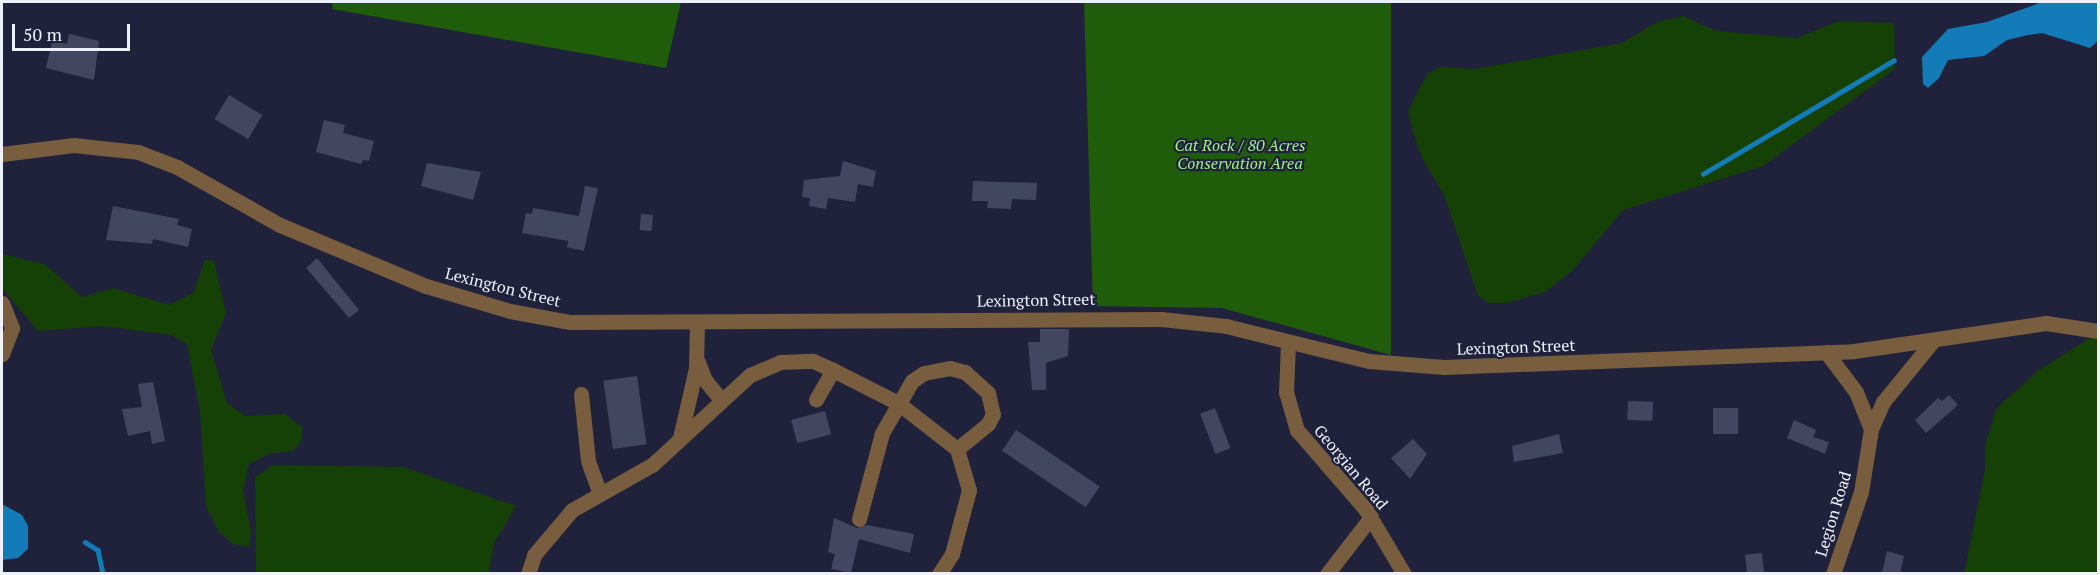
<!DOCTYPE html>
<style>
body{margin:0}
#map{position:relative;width:2100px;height:575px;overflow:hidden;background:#20223c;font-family:"PT Serif",serif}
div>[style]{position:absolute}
.green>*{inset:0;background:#154106}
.forest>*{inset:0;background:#205d0a}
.water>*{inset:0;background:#137bb7}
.stream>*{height:4.5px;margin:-2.25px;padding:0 2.25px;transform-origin:2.25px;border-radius:2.25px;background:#137bb7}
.building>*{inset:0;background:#424661;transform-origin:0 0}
.minor>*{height:15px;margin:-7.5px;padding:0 7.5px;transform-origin:7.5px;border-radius:7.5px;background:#785d3e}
span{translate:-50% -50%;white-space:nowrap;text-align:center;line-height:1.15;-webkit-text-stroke:4.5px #20223c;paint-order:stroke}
.park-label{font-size:16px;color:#9ff18a;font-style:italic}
.street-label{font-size:16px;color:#eef0fe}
.frame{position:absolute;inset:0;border:3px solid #eef0fe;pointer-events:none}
.scale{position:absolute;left:12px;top:24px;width:118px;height:27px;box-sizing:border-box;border:3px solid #eef0fe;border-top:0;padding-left:8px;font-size:18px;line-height:21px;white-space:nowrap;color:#eef0fe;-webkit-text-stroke:4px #20223c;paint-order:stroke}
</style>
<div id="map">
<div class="green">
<div style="clip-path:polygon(1683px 16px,1716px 31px,1797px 38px,1839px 21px,1894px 23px,1895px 69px,1763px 166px,1623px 210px,1572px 271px,1545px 292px,1507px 303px,1489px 303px,1478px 296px,1444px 195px,1422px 158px,1412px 129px,1408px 111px,1427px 74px,1440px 67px,1474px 69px,1622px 43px,1657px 22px)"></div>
<div style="clip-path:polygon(2px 254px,44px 264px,82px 297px,113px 288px,169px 305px,193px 293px,205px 260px,214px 261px,226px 313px,211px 350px,227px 403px,245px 416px,285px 414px,302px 427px,302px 440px,294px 451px,271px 453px,249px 464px,243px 490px,251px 532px,249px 547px,233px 544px,219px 532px,206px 506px,200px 411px,187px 344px,171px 335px,102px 326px,38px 331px,2px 288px)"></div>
<div style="clip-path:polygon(2093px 336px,2098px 339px,2098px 573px,1964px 574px,1985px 469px,1985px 445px,1997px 408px,2039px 370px)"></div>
<div style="clip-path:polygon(273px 465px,403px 467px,516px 506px,494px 543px,489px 573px,256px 573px,255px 477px)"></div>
</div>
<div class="forest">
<div style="clip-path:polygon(333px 2px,681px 2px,666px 68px,332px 9px)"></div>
<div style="clip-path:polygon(1084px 2px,1391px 2px,1391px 355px,1222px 308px,1093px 306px)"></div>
</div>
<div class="water">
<div style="clip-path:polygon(2042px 2px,2098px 2px,2098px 41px,2090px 48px,2042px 33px,2028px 35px,2007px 40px,1984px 56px,1948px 60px,1939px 78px,1928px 88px,1923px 84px,1922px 57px,1948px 29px,1987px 22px)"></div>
<div style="clip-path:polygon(2px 504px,22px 515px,28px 526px,28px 549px,18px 558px,2px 560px)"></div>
</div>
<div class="stream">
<div style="left:1703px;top:174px;width:222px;rotate:-30.8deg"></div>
<div style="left:85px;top:542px;width:15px;rotate:32deg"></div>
<div style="left:98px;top:550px;width:25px;rotate:78deg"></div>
</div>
<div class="building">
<div style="clip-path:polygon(69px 34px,99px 41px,94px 80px,46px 68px,52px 41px,67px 44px)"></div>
<div style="left:229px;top:95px;width:39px;height:28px;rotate:31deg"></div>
<div style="clip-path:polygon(324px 120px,345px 125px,343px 133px,374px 141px,369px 161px,363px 160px,361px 164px,316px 152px)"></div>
<div style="clip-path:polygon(843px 161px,876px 171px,873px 187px,858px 184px,855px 202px,828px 198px,826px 209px,809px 206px,810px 198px,802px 197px,804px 180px,840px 176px)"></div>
<div style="clip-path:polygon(427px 163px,481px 172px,473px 200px,421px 186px)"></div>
<div style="clip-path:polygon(973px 181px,1037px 183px,1036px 200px,1012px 199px,1011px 209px,987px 208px,988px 201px,972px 201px)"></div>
<div style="clip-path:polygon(585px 186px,598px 188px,584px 251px,567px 247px,568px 241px,522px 233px,526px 213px,532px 214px,533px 208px,579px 216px)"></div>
<div style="clip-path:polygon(113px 206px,179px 219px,177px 225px,192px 229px,188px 247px,153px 239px,152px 244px,106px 240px)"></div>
<div style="left:641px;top:214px;width:12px;height:16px;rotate:5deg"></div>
<div style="clip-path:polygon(317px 258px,359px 310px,349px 318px,306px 268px)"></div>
<div style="clip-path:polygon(1040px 329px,1069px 329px,1068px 356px,1046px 363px,1046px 390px,1032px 390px,1028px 342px,1040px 342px)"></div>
<div style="left:637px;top:376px;width:69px;height:34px;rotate:82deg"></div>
<div style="clip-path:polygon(153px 382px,165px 441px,152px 444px,150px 431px,128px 436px,122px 409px,142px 407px,138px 384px)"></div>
<div style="clip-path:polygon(1949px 395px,1958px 405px,1926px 433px,1915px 420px,1938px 398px,1942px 401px)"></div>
<div style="left:1628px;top:401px;width:25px;height:19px;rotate:2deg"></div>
<div style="left:1215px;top:408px;width:43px;height:16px;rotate:69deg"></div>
<div style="left:1713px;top:408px;width:25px;height:26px"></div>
<div style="left:825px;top:411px;width:24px;height:35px;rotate:75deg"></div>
<div style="clip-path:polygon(1794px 420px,1816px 430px,1813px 437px,1829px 442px,1825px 454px,1787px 438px)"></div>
<div style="left:1016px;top:430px;width:101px;height:25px;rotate:34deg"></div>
<div style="clip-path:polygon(1559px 434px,1563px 453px,1514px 462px,1512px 446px)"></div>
<div style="clip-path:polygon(1413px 439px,1427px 454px,1410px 479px,1391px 458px)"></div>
<div style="clip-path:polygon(834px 518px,857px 528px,867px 525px,914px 534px,910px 553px,859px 539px,851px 573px,831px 569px,835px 554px,828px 552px)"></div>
<div style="clip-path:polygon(1887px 551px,1904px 556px,1900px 573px,1882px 573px)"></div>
<div style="left:1762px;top:553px;width:20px;height:17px;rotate:84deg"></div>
</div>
<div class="minor">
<div style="left:2px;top:154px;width:72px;rotate:-7.2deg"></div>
<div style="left:73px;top:145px;width:65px;rotate:6.1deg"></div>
<div style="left:138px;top:152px;width:42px;rotate:21deg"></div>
<div style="left:177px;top:167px;width:118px;rotate:29.4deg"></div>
<div style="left:280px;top:225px;width:158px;rotate:22.7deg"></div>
<div style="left:426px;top:286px;width:88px;rotate:16.6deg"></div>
<div style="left:510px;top:311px;width:61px;rotate:10.4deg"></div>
<div style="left:570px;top:322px;width:591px;rotate:-0.29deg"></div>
<div style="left:1161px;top:319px;width:65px;rotate:6.1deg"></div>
<div style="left:1226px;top:326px;width:147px;rotate:13.8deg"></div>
<div style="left:1369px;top:361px;width:75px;rotate:4.6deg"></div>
<div style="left:1444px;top:367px;width:410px;rotate:-2.2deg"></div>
<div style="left:1854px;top:351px;width:194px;rotate:-8.3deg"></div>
<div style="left:2046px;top:323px;width:53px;rotate:8.7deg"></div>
<div style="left:2px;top:303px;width:27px;rotate:68deg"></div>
<div style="left:12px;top:328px;width:28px;rotate:111deg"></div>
<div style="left:1288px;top:343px;width:49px;rotate:92.3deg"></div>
<div style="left:1286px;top:392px;width:40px;rotate:74deg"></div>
<div style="left:1297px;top:430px;width:106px;rotate:49.2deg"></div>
<div style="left:1366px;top:510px;width:74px;rotate:59.3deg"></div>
<div style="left:1826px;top:352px;width:50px;rotate:53.1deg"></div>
<div style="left:1856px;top:392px;width:40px;rotate:68deg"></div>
<div style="left:1871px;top:429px;width:64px;rotate:99deg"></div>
<div style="left:1861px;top:492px;width:87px;rotate:108.9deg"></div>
<div style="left:698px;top:362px;width:19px;rotate:69deg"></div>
<div style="left:705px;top:380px;width:26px;rotate:51deg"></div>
<div style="left:833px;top:370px;width:73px;rotate:26.9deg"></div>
<div style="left:898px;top:403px;width:75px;rotate:37.9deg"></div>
<div style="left:957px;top:449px;width:43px;rotate:73.7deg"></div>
<div style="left:969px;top:490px;width:66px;rotate:104.9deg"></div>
<div style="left:952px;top:554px;width:24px;rotate:123deg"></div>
<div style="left:581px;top:394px;width:67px;rotate:84deg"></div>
<div style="left:588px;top:461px;width:35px;rotate:70deg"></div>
<div style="left:1871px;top:429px;width:30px;rotate:-66deg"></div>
<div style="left:1883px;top:402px;width:79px;rotate:-50.7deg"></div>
<div style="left:680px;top:438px;width:72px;rotate:-77.1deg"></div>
<div style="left:696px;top:368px;width:46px;rotate:-88.8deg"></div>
<div style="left:859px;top:519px;width:89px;rotate:-75deg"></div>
<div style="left:882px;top:433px;width:60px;rotate:-60deg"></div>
<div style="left:912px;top:381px;width:14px;rotate:-34deg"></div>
<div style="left:924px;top:373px;width:26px;rotate:-11deg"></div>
<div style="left:950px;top:368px;width:16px;rotate:15deg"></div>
<div style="left:965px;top:372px;width:31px;rotate:42deg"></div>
<div style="left:988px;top:393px;width:22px;rotate:77deg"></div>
<div style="left:993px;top:414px;width:11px;rotate:117deg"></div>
<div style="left:988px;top:424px;width:40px;rotate:141deg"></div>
<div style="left:528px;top:574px;width:20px;rotate:-72deg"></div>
<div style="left:534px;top:555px;width:59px;rotate:-49.8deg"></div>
<div style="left:572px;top:510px;width:92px;rotate:-29.4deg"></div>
<div style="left:652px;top:465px;width:133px;rotate:-42.6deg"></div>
<div style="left:750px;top:375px;width:33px;rotate:-23deg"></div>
<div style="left:780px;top:362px;width:33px;rotate:-2deg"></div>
<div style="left:813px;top:361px;width:22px;rotate:24deg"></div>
<div style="left:833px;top:370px;width:34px;rotate:120deg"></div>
<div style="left:1327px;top:574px;width:72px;rotate:-52.3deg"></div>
</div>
<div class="park-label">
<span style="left:1240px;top:154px">Cat Rock / 80 Acres<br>Conservation Area</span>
</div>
<div class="street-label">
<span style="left:503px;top:287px;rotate:14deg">Lexington Street</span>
<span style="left:1036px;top:300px;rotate:-1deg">Lexington Street</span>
<span style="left:1516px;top:347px;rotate:-2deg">Lexington Street</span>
<span style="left:1351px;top:467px;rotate:50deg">Georgian Road</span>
<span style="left:1833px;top:514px;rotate:-73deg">Legion Road</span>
</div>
<div class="frame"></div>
<div class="scale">50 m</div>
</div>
